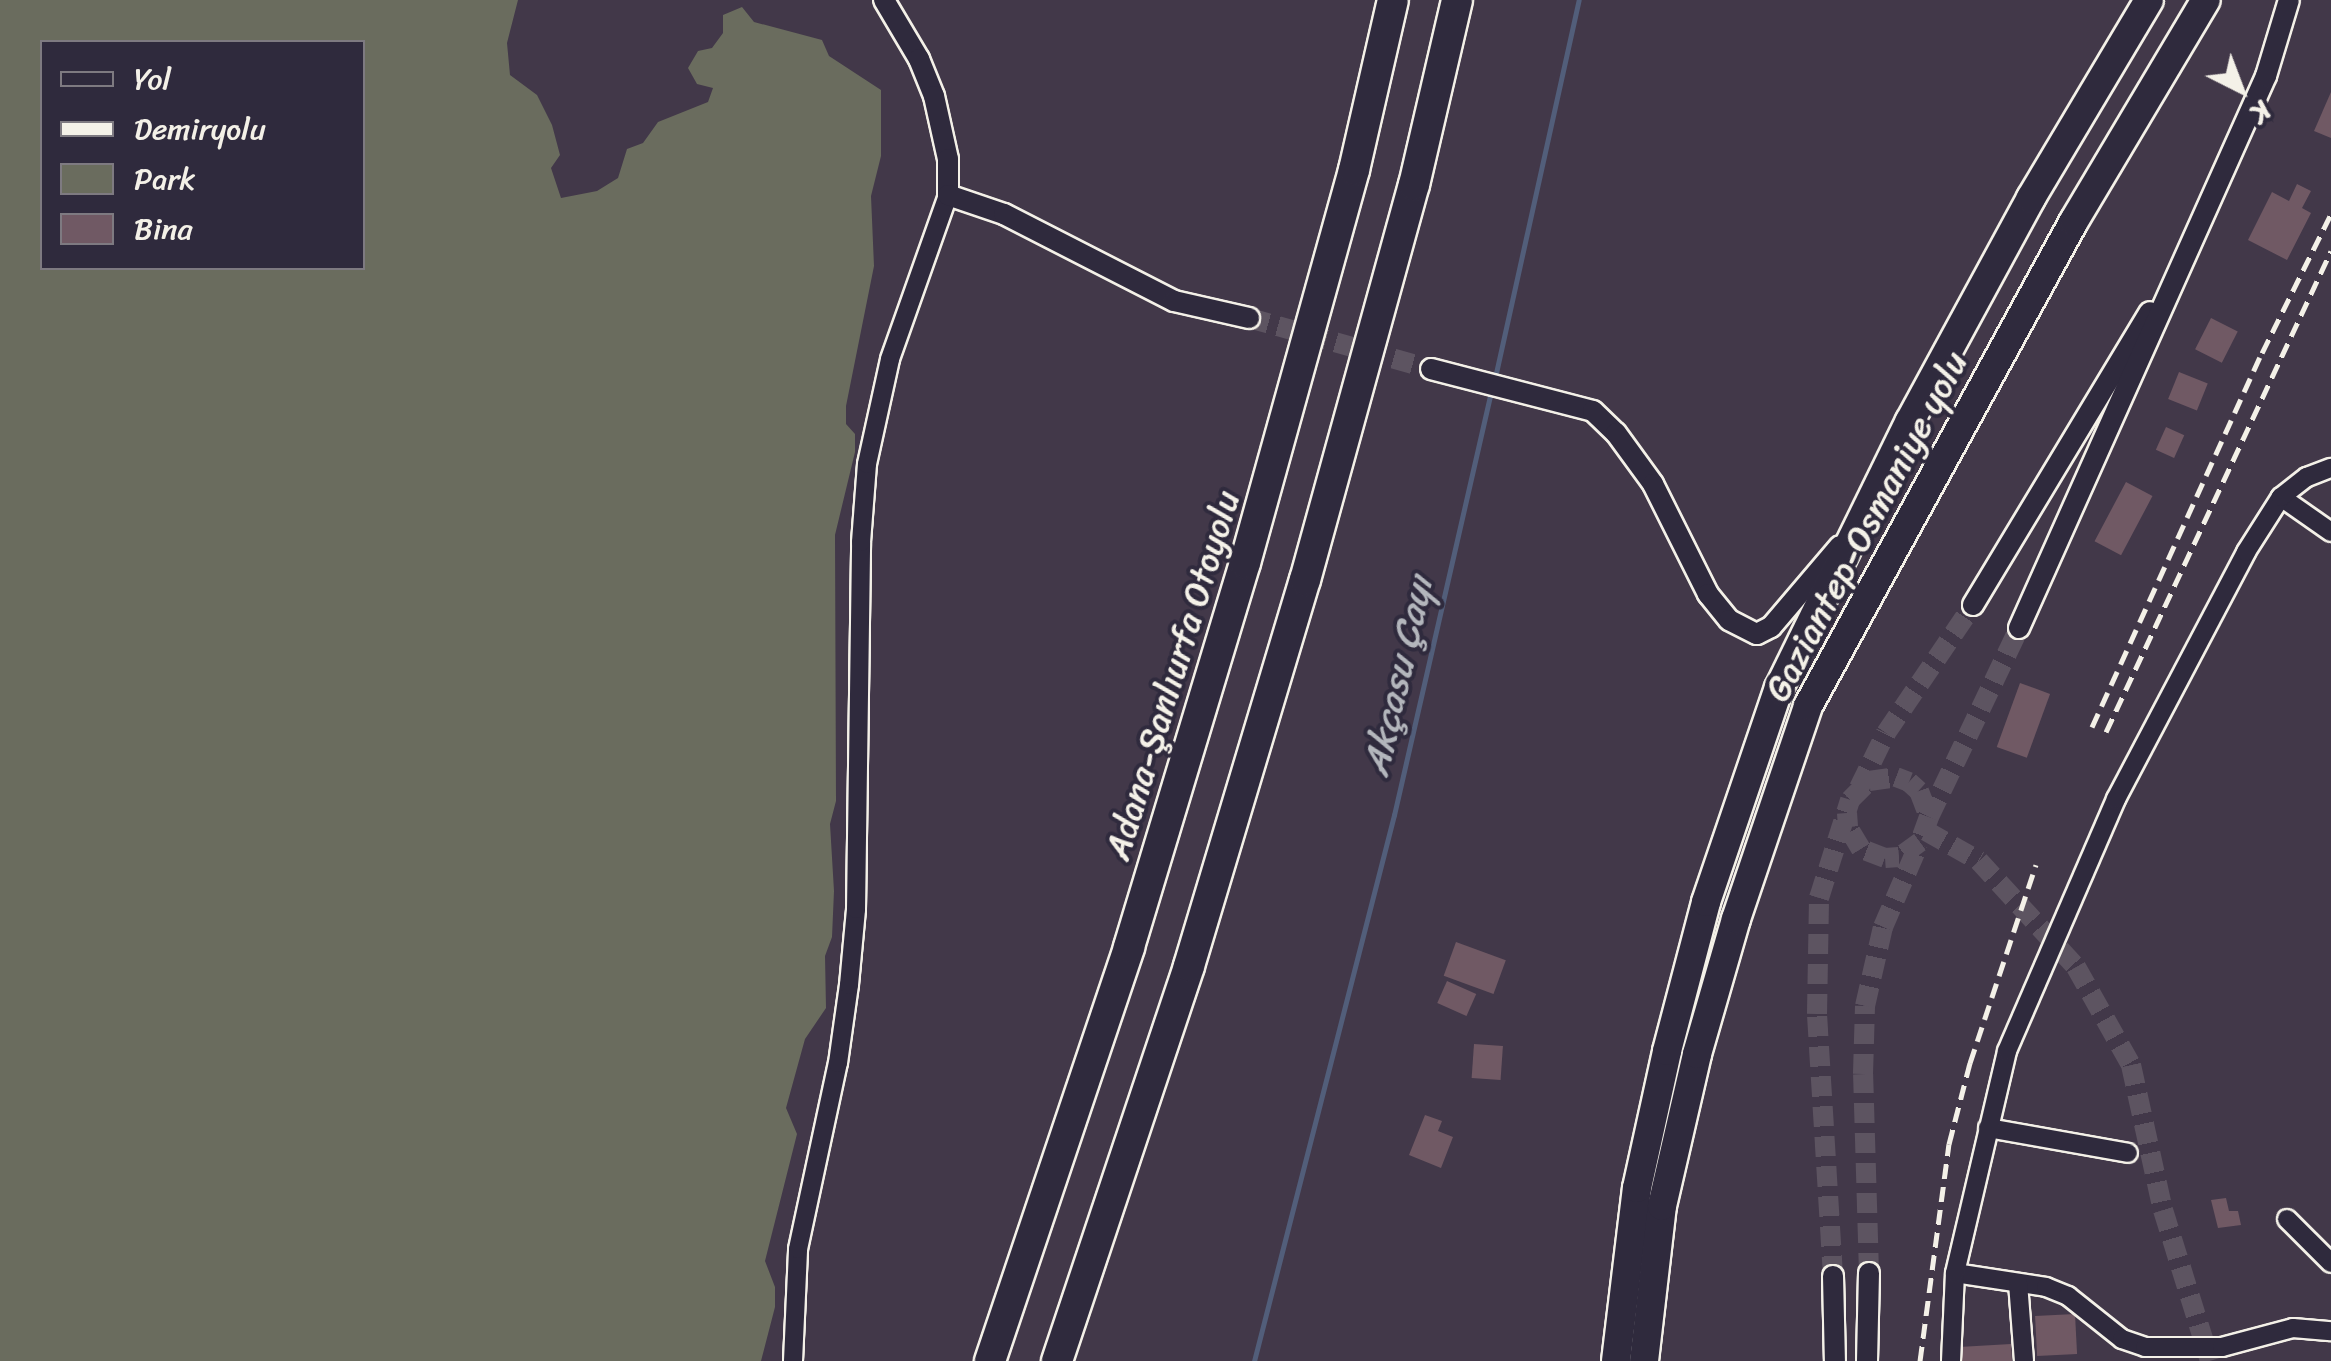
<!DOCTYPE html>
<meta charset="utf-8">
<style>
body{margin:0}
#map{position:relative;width:2331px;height:1361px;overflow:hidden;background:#423849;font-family:Sriracha,sans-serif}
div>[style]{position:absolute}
.green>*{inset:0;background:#6a6c5e}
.stream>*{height:5px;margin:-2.5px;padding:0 2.5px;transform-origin:2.5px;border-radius:2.5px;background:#525e7a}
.building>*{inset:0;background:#705964;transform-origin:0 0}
.tertiary-tunnel>*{height:20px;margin-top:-10px;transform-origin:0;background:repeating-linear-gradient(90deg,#5d5461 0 20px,transparent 0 30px)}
.roads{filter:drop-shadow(2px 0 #f4f1e8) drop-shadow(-2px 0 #f4f1e8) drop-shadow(0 2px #f4f1e8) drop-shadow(0 -2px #f4f1e8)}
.minor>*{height:18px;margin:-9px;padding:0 9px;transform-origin:9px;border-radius:9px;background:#2f2a3d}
.tertiary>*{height:20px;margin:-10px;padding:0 10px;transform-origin:10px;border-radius:10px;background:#2f2a3d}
.trunk>*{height:28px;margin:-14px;padding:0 14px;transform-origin:14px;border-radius:14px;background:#2f2a3d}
.motorway>*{height:30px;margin:-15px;padding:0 15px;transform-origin:15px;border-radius:15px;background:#2f2a3d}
.rail>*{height:5px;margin-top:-2.5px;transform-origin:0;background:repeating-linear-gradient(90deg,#f4f1e8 0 15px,transparent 0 23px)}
span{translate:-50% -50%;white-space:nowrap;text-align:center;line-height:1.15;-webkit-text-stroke:8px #2f2a3d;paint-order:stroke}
.street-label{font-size:35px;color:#f4f1e8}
.water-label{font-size:38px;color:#b3b6bc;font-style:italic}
.legend{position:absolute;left:40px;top:40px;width:325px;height:230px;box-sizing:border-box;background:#2f2a3d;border:2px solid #7e7a81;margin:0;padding:12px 18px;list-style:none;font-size:30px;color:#f4f1e8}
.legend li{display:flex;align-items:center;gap:20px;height:50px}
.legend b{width:50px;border:2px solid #7e7a81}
.north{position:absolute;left:2191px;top:40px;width:100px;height:100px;-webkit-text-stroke:8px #2f2a3d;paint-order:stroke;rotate:138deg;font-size:28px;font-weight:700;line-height:40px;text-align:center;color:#f4f1e8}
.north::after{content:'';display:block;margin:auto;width:35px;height:45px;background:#f4f1e8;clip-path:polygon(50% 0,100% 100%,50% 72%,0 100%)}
</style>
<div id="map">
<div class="green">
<div style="clip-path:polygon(evenodd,0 0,518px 0,507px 43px,510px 75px,537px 95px,552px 125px,560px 155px,551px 168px,561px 198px,597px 191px,618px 178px,627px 149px,643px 143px,658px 122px,708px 102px,713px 88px,697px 84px,688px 68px,698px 51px,712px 48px,723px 33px,723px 15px,742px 7px,754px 22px,822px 40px,829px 56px,881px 90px,881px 156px,871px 196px,874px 266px,846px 406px,846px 424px,855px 434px,855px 452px,835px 535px,836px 801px,830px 824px,834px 891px,832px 937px,825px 956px,826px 1008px,805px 1039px,786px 1108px,797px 1134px,765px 1261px,775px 1287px,775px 1307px,761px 1361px,0 1361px,0 0,42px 42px,362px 42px,362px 268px,42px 268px,42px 42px)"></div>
</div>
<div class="stream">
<div style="left:1494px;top:382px;width:391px;rotate:-77.5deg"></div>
<div style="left:1254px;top:1361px;width:564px;rotate:-75.62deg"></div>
<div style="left:1394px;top:815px;width:433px;rotate:-77.1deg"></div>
</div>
<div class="building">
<div style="clip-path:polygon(2331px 92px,2331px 138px,2314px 131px)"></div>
<div style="clip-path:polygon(2297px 184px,2311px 191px,2302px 208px,2311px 213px,2287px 260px,2248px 240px,2272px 192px,2289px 201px)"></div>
<div style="left:2211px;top:318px;width:30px;height:35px;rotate:27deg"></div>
<div style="left:2179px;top:372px;width:31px;height:29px;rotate:22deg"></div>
<div style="left:2166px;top:427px;width:20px;height:25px;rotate:24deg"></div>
<div style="left:2126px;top:482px;width:30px;height:67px;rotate:28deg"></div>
<div style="left:2020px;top:683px;width:32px;height:68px;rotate:20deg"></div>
<div style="left:1456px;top:942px;width:53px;height:36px;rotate:20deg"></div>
<div style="left:1447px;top:981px;width:32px;height:24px;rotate:24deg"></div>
<div style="left:1474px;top:1044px;width:29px;height:34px;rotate:4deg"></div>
<div style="clip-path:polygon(1425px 1115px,1442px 1121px,1438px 1131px,1453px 1137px,1441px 1168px,1409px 1155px)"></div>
<div style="clip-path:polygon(2226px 1198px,2229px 1211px,2238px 1211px,2241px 1225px,2218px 1228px,2211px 1200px)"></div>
<div style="left:2075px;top:1314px;width:40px;height:40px;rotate:87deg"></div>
<div style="clip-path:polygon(2011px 1344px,2012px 1361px,1960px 1361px,1959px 1347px)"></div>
</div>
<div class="tertiary-tunnel">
<div style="left:1249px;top:318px;width:189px;rotate:15.7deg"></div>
<div style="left:1859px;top:788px;width:61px;rotate:-63.9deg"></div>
<div style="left:1886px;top:733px;width:155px;rotate:-55.8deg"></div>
<div style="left:1929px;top:817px;width:209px;rotate:-64.5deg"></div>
<div style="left:1926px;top:831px;width:61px;rotate:29.5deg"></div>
<div style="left:1979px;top:861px;width:144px;rotate:47.5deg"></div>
<div style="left:2076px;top:967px;width:112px;rotate:60.7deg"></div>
<div style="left:2131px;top:1065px;width:148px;rotate:77.6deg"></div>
<div style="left:2163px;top:1210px;width:158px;rotate:72.7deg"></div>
<div style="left:1869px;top:1273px;width:199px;rotate:-91.7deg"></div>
<div style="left:1863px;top:1074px;width:68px;rotate:-88.3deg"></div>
<div style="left:1865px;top:1006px;width:81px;rotate:-77.2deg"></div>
<div style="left:1883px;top:927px;width:90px;rotate:-66.6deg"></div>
<div style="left:1833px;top:1276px;width:262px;rotate:-93.5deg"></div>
<div style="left:1817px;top:1014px;width:116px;rotate:-89deg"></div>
<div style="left:1819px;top:898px;width:103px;rotate:-72.4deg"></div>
<div style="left:1850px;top:800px;width:27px;rotate:-45deg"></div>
<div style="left:1869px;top:781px;width:27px;rotate:-8deg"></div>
<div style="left:1896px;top:777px;width:14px;rotate:21deg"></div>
<div style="left:1909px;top:782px;width:13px;rotate:42deg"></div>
<div style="left:1919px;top:791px;width:28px;rotate:69deg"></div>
<div style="left:1929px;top:817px;width:27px;rotate:110deg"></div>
<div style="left:1920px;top:842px;width:26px;rotate:144deg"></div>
<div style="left:1899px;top:857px;width:14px;rotate:176deg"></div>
<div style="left:1885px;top:858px;width:26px;rotate:-159deg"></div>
<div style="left:1861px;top:849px;width:26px;rotate:-121deg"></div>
<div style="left:1848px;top:827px;width:14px;rotate:-94deg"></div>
</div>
<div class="roads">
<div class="minor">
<div style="left:2281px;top:497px;width:61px;rotate:35deg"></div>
<div style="left:1988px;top:1128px;width:142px;rotate:10.1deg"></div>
<div style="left:2287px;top:1219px;width:62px;rotate:45deg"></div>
<div style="left:1955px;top:1273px;width:92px;rotate:8.7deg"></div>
<div style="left:2046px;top:1287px;width:24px;rotate:22deg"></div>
<div style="left:2068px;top:1296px;width:69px;rotate:38.5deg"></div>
<div style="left:2122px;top:1339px;width:24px;rotate:19deg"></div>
<div style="left:2145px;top:1347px;width:77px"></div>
<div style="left:2222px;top:1347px;width:73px;rotate:-15deg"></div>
<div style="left:2293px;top:1328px;width:38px;rotate:5deg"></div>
<div style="left:2018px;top:1283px;width:78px;rotate:85.6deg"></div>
<div style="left:793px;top:1361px;width:112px;rotate:-87.4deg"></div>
<div style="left:798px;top:1249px;width:190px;rotate:-77.9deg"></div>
<div style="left:838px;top:1063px;width:79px;rotate:-82deg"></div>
<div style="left:849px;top:985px;width:76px;rotate:-84.7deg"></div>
<div style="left:856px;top:909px;width:367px;rotate:-89.2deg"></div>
<div style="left:861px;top:542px;width:78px;rotate:-85.6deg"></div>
<div style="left:867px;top:464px;width:107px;rotate:-77.6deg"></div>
<div style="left:890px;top:359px;width:174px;rotate:-70.5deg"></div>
<div style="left:1951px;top:1361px;width:88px;rotate:-87.4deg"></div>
<div style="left:1955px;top:1273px;width:228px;rotate:-76.8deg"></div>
<div style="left:2007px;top:1051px;width:275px;rotate:-66.6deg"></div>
<div style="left:2116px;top:799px;width:279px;rotate:-62.2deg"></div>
<div style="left:2246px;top:552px;width:65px;rotate:-57.5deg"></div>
<div style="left:2281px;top:497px;width:33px;rotate:-38deg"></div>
<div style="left:2307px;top:477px;width:26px;rotate:-21deg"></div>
</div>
<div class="tertiary">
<div style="left:884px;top:0;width:69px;rotate:59.3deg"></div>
<div style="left:919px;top:59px;width:40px;rotate:68deg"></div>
<div style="left:934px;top:96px;width:65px;rotate:77.5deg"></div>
<div style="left:948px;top:159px;width:36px;rotate:90deg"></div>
<div style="left:948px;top:195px;width:59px;rotate:18.7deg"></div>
<div style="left:1004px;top:214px;width:191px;rotate:27.1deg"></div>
<div style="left:1174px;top:301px;width:77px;rotate:12.8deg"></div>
<div style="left:1431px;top:369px;width:167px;rotate:14.5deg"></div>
<div style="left:1593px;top:411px;width:32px;rotate:44deg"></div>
<div style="left:1616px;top:433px;width:63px;rotate:54deg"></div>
<div style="left:1653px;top:484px;width:123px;rotate:63.4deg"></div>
<div style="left:1708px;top:594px;width:33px;rotate:51deg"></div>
<div style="left:1729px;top:620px;width:31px;rotate:27deg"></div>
<div style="left:1757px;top:634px;width:16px;rotate:-27deg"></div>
<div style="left:1771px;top:627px;width:106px;rotate:-49.6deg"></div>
<div style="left:1973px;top:605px;width:342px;rotate:-58.9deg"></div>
<div style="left:2019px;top:628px;width:605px;rotate:-65.89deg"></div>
<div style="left:2266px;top:76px;width:79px;rotate:-73.2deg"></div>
<div style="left:1833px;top:1276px;width:85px;rotate:88.7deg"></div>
<div style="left:1867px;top:1361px;width:88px;rotate:-88.7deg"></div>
</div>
<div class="trunk">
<div style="left:1616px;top:1361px;width:174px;rotate:-83.1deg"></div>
<div style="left:1637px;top:1188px;width:140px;rotate:-77.6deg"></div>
<div style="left:1667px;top:1051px;width:154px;rotate:-75.3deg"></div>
<div style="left:1706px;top:902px;width:226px;rotate:-71.2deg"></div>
<div style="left:1779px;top:688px;width:297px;rotate:-63.9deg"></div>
<div style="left:1910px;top:421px;width:254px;rotate:-61.5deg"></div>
<div style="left:2031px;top:198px;width:230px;rotate:-59.2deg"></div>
<div style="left:1644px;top:1361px;width:156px;rotate:-83.4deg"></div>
<div style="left:1662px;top:1206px;width:156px;rotate:-77deg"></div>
<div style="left:1697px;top:1054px;width:141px;rotate:-73.9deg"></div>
<div style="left:1736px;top:919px;width:225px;rotate:-71.3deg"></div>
<div style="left:1808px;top:706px;width:553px;rotate:-61.26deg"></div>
<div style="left:2074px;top:221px;width:257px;rotate:-59.2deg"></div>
</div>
<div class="motorway">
<div style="left:990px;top:1361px;width:437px;rotate:-71.4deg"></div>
<div style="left:1129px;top:947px;width:401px;rotate:-73.2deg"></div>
<div style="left:1245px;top:563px;width:408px;rotate:-74.5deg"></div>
<div style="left:1354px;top:170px;width:174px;rotate:-77.1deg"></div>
<div style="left:1057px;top:1361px;width:416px;rotate:-71.5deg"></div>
<div style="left:1189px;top:966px;width:403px;rotate:-73.3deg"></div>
<div style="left:1305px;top:580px;width:410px;rotate:-74.6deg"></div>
<div style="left:1414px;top:185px;width:190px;rotate:-76.9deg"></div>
</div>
</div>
<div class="rail">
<div style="left:2092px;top:727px;width:411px;rotate:-65.6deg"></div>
<div style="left:2262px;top:353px;width:155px;rotate:-63.6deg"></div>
<div style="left:2106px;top:732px;width:531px;rotate:-64.93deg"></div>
<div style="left:1920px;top:1361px;width:219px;rotate:-82.4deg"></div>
<div style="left:1949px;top:1144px;width:84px;rotate:-75.5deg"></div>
<div style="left:1970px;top:1063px;width:209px;rotate:-71.6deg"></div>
</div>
<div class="street-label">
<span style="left:1866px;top:526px;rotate:-62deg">Gaziantep-Osmaniye yolu</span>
<span style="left:1172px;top:675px;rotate:-73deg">Adana-Şanlıurfa Otoyolu</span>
</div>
<div class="water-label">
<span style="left:1398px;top:676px;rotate:-77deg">Akçasu Çayı</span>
</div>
<ul class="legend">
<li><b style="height:12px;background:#2f2a3d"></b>Yol</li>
<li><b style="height:12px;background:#f4f1e8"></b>Demiryolu</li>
<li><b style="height:28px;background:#6a6c5e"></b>Park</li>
<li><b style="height:28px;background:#705964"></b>Bina</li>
</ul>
<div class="north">K</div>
</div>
